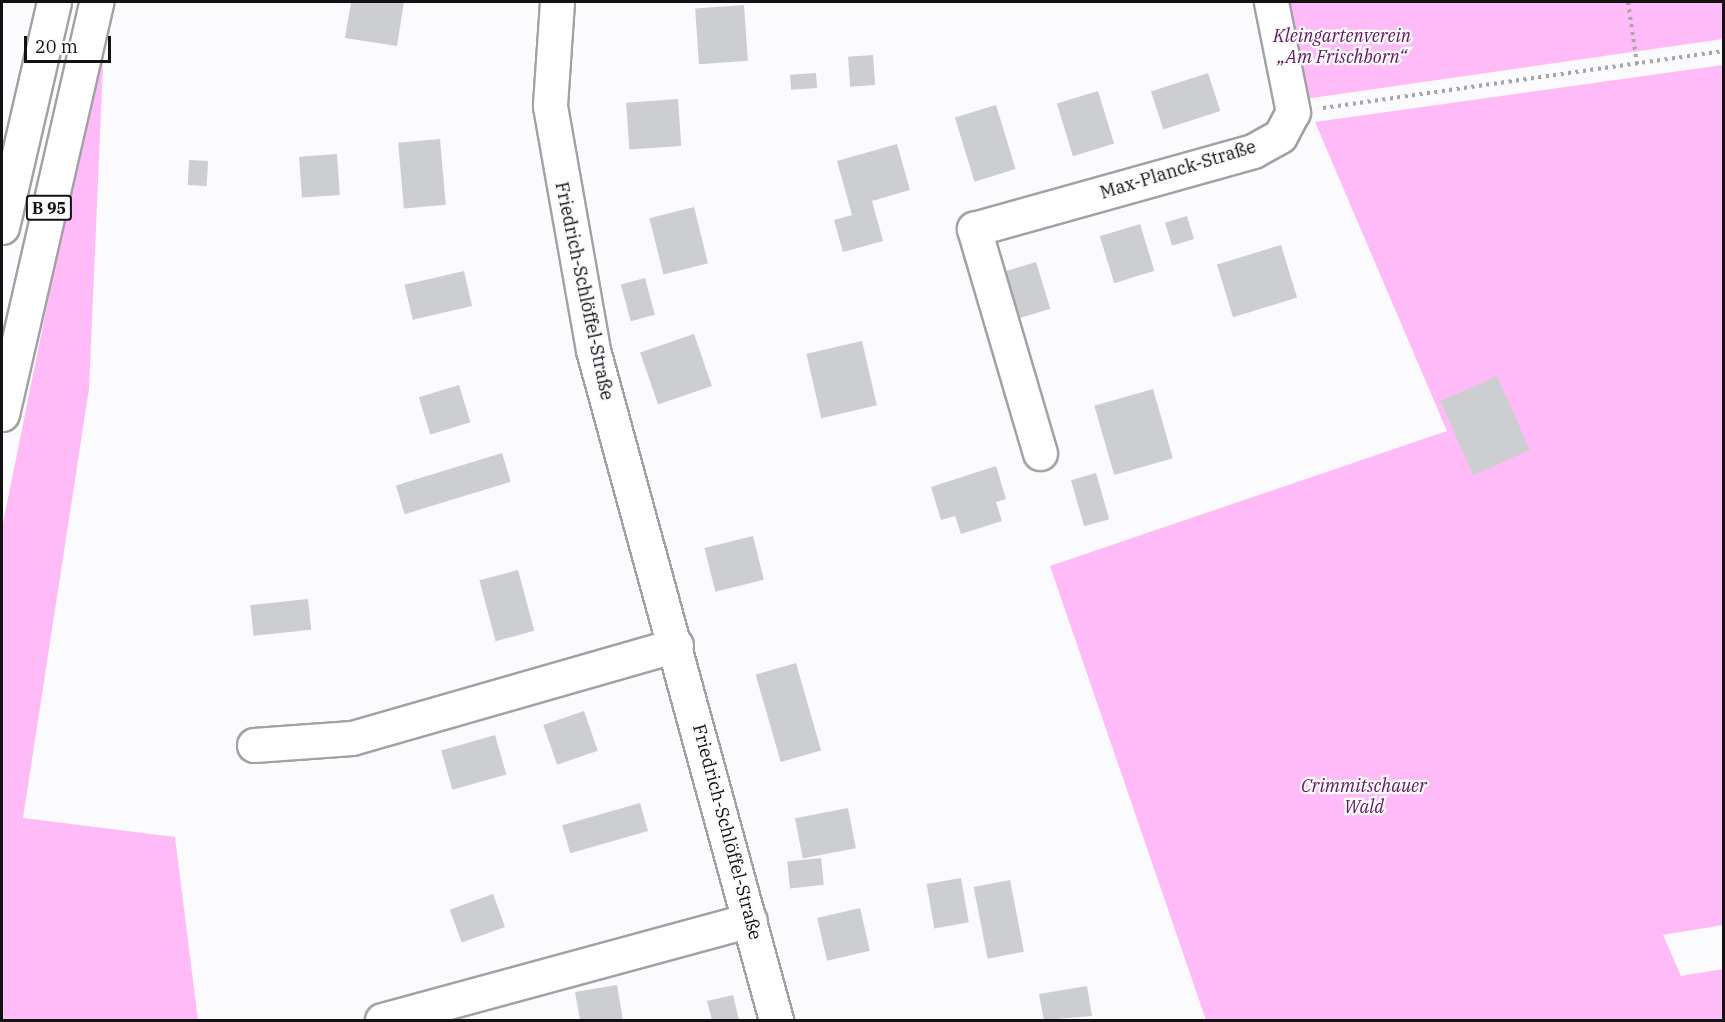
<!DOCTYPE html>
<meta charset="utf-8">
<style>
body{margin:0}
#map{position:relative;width:1725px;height:1022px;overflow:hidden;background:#fbfbfe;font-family:"IBM Plex Serif",serif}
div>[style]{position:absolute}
.green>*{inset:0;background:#ffbbf8}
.building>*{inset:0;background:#cdced1;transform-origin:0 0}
.path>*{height:4px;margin-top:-2px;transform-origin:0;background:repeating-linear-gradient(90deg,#a6a6a8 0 3px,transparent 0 7.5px)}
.roads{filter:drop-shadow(2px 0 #a2a2a5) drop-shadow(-2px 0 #a2a2a5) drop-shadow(0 2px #a2a2a5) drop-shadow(0 -2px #a2a2a5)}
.minor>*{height:33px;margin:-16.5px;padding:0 16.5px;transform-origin:16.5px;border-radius:16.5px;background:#fff}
.major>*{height:33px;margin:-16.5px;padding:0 16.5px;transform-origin:16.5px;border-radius:16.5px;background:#fff}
span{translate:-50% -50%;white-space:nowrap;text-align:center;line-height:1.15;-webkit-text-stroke:4.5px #fbfbfe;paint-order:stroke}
.shield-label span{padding:2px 4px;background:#fbfbfe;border:2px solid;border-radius:4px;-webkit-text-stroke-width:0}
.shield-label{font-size:16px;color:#121213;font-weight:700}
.park-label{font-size:18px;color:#651562;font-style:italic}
.street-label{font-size:18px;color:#121213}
.frame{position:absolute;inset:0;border:3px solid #121213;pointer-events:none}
.scale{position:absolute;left:24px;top:36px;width:87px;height:27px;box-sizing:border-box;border:3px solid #121213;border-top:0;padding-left:8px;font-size:18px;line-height:21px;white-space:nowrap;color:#121213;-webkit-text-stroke:4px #fbfbfe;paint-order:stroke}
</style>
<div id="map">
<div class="green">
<div style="clip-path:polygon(1285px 2px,1723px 2px,1723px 39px,1305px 99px)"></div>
<div style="clip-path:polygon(105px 19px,89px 389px,23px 818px,175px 837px,198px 1020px,2px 1020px,2px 528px)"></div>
<div style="clip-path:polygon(1723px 65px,1723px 925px,1663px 935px,1681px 976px,1723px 969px,1723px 1020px,1206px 1020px,1050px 566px,1447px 431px,1315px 122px)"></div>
</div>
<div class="building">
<div style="clip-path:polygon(351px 2px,404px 2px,397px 46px,345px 38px)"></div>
<div style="left:744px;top:5px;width:56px;height:49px;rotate:86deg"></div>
<div style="left:873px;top:55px;width:30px;height:25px;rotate:86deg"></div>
<div style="left:816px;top:73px;width:15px;height:26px;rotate:86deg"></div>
<div style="left:1208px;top:73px;width:40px;height:60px;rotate:72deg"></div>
<div style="left:1098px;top:91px;width:55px;height:43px;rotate:73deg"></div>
<div style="left:678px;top:99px;width:47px;height:52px;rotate:86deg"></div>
<div style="left:996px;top:105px;width:67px;height:43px;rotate:73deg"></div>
<div style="left:440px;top:139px;width:66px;height:42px;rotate:85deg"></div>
<div style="clip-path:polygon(897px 144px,910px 190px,872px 201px,883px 241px,843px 252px,834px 220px,852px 215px,837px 161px)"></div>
<div style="left:337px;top:154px;width:41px;height:38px;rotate:86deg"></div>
<div style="left:189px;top:160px;width:19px;height:25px;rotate:3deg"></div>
<div style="left:694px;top:207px;width:58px;height:46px;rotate:76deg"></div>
<div style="left:1187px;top:216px;width:24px;height:23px;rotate:73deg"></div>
<div style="left:1140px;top:224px;width:49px;height:42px;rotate:73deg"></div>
<div style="left:1281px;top:245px;width:55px;height:67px;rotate:73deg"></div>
<div style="left:1036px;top:262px;width:49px;height:43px;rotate:73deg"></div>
<div style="left:464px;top:271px;width:36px;height:61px;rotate:77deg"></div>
<div style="left:645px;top:278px;width:38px;height:25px;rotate:75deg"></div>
<div style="left:694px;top:334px;width:55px;height:57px;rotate:71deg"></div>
<div style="left:862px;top:341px;width:66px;height:57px;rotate:77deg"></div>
<div style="left:1497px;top:376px;width:81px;height:62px;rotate:66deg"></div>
<div style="left:459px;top:385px;width:39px;height:42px;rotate:73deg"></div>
<div style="left:1153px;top:389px;width:72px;height:61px;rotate:74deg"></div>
<div style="left:502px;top:453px;width:30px;height:111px;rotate:73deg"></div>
<div style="clip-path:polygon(996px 466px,1006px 499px,996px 502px,1002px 521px,961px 534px,955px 516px,941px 520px,931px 487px)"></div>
<div style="left:1096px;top:473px;width:48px;height:26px;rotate:74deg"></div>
<div style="left:753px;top:536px;width:45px;height:50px;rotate:76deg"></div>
<div style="left:518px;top:570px;width:63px;height:40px;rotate:75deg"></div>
<div style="left:308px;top:599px;width:31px;height:58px;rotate:84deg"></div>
<div style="left:796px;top:663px;width:91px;height:42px;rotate:74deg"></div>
<div style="left:584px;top:711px;width:42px;height:43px;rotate:71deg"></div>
<div style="left:495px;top:735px;width:41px;height:56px;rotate:74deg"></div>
<div style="left:640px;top:803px;width:29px;height:81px;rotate:74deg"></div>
<div style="left:848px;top:808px;width:41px;height:54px;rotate:79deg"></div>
<div style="left:821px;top:858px;width:27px;height:34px;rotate:84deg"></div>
<div style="left:961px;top:878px;width:45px;height:35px;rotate:80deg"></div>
<div style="left:1010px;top:880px;width:73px;height:37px;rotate:79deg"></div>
<div style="left:493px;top:894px;width:35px;height:46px;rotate:70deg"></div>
<div style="left:860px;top:908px;width:44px;height:44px;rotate:77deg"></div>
<div style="clip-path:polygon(617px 985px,623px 1020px,580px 1020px,575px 992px)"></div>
<div style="clip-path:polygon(1087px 986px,1092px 1016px,1044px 1020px,1039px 994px)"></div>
<div style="clip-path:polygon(733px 995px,739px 1020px,712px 1020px,707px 1001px)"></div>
</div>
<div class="path">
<div style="left:1628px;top:2px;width:63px;rotate:81.7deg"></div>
<div style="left:1323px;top:108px;width:405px;rotate:-8.1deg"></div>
</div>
<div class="roads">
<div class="minor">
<div style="left:557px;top:2px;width:104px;rotate:93.9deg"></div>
<div style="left:550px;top:106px;width:248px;rotate:80deg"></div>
<div style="left:593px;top:350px;width:695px;rotate:74.72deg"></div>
<div style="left:1040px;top:453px;width:234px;rotate:-106.4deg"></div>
<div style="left:974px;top:229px;width:290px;rotate:-15.6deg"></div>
<div style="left:1253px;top:151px;width:31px;rotate:-29deg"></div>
<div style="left:1280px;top:136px;width:27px;rotate:-62deg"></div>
<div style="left:1293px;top:112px;width:112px;rotate:-101.3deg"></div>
<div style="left:254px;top:745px;width:98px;rotate:-4.1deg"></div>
<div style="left:352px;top:738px;width:337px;rotate:-16deg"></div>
<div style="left:382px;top:1020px;width:381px;rotate:-15.2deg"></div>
</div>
<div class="major">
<div style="left:2px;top:227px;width:231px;rotate:-77deg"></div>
<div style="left:2px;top:414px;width:423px;rotate:-77.1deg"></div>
</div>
</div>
<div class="shield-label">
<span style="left:49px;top:208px">B 95</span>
</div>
<div class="park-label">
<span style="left:1342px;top:47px">Kleingartenverein<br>„Am Frischborn“</span>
<span style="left:1364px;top:797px">Crimmitschauer<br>Wald</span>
</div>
<div class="street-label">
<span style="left:1178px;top:170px;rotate:-17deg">Max-Planck-Straße</span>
<span style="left:584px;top:291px;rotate:78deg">Friedrich-Schlöffel-Straße</span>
<span style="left:727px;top:832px;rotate:75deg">Friedrich-Schlöffel-Straße</span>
</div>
<div class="frame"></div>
<div class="scale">20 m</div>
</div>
